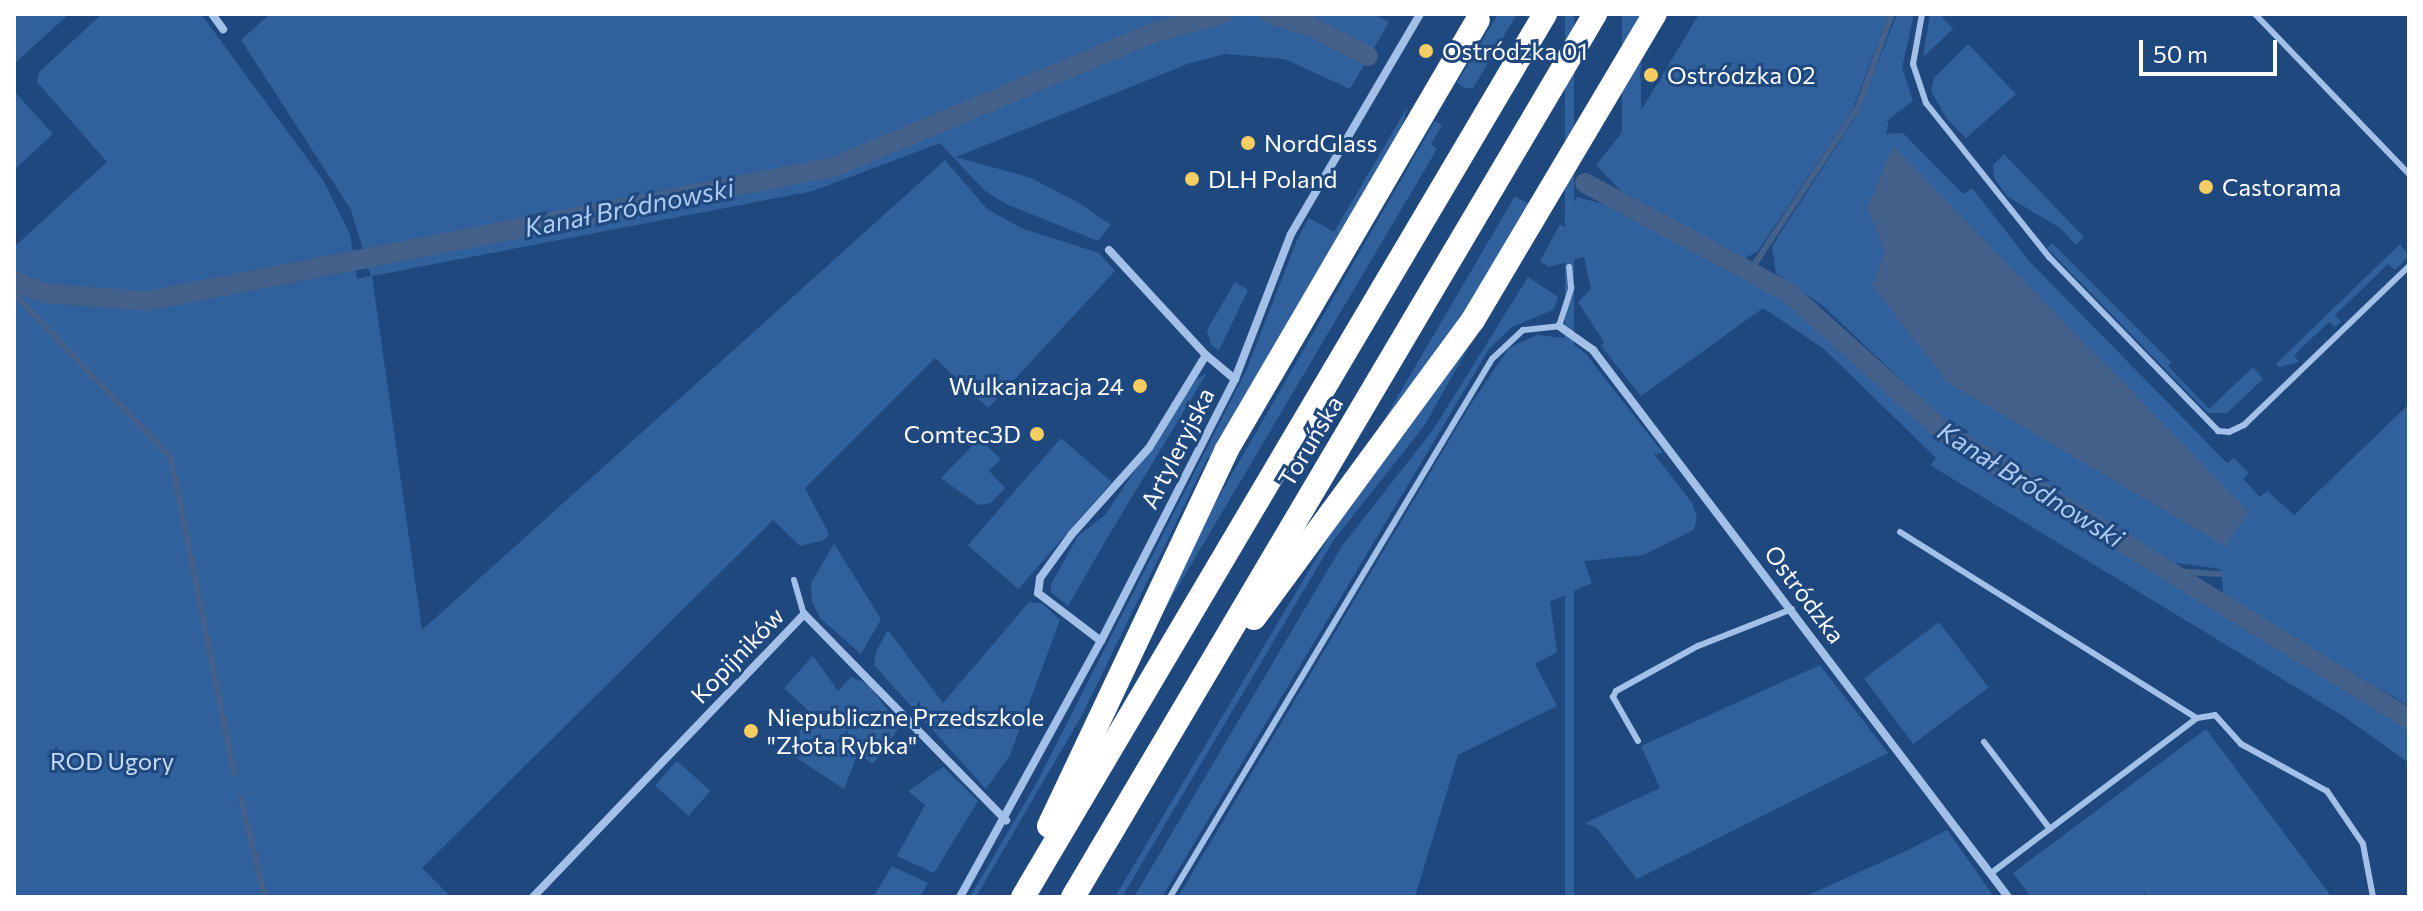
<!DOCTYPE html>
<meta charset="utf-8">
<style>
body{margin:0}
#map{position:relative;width:2423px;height:911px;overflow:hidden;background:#1f487f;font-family:Commissioner,sans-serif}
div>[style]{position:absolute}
.green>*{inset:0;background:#31619d;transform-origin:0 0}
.water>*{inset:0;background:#43618a}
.stream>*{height:6px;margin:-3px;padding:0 3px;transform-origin:3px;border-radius:3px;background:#43618a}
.canal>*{height:20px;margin:-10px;padding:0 10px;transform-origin:10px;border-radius:10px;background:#43618a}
.lane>*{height:6px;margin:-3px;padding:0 3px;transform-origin:3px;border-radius:3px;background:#a3c1e8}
.street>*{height:8px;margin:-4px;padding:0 4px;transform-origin:4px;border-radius:4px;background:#a3c1e8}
.highway>*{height:24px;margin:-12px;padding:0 12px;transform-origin:12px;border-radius:12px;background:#fff}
.dots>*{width:22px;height:22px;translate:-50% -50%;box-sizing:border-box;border:4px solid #1f487f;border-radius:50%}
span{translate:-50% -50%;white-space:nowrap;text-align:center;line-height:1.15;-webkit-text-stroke:6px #1f487f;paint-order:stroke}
.poi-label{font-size:24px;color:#fff}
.left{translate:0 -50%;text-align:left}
.right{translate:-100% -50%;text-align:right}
.street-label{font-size:24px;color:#fff}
.park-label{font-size:24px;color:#c6dcf6}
.water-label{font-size:26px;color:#aecbf0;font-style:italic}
.frame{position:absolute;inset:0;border:16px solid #fff;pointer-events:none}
.scale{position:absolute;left:2139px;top:40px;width:138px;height:36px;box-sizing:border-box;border:4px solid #fff;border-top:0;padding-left:10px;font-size:24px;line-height:28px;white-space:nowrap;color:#fff;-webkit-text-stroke:6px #1f487f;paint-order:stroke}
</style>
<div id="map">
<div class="green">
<div style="clip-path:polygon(14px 14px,69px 14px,14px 64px)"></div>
<div style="clip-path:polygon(102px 14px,201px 14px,323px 180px,350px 234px,357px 279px,371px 276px,351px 210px,241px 40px,270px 14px,1373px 14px,1389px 22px,1350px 89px,1285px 59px,1225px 54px,1190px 63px,956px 157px,1031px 178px,1079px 203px,1111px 225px,1098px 241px,1006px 204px,984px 190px,940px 143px,813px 191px,372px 276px,422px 630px,945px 160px,987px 209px,1021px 228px,1099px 253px,1115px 271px,988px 408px,935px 358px,805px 488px,829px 534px,824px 540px,800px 546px,773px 520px,422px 868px,451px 897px,14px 897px,14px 247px,107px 162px,37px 82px,39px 72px)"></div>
<div style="clip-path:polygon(1498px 14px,1517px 14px,1473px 88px,1465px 88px,1457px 83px)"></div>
<div style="left:1565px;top:14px;width:9px;height:1025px"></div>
<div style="left:1622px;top:14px;width:19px;height:144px"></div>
<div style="clip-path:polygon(1699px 14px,1889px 14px,1852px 111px,1758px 251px,1742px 260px,1629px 199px,1596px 165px,1645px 104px)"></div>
<div style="clip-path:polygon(1897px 14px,1914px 14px,1902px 68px,1913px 101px,1889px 119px,1886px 134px,1903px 133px,1963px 194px,1972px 188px,2030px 262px,2227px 463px,2234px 458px,2249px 473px,2243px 479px,2260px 497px,2267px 491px,2294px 515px,2409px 404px,2409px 706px,2231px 601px,2223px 591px,2221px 569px,2170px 562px,1947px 423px,1823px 306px,1776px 273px,1772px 246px,1857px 115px)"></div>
<div style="clip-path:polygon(1930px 14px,1945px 14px,1942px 17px,1953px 29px,1923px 57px)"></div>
<div style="clip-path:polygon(1968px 44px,2016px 94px,1966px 138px,1947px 119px,1931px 91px,1934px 78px)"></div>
<div style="clip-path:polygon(14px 91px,53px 134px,14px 170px)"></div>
<div style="clip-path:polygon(1408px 106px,1401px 131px,1214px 459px,1208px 457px,1082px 715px,976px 897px,970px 897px,1036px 784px,1246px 371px,1297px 240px,1309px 218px,1334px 232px)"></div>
<div style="clip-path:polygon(1435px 121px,1442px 125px,1431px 144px,1437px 149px,1143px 646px,1208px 516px)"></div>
<div style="clip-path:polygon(2004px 154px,2084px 237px,2076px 245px,2060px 228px,2008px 197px,1994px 178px,1993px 165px)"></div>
<div style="clip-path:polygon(1515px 196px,1529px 204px,1469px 306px,1374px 437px)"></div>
<div style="clip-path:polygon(1577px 197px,1625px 210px,1781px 295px,1951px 443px,2409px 730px,2409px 763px,2343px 716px,1930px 465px,1936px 458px,1824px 349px,1763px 308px,1641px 396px,1601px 346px,1604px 342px,1578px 302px,1591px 289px,1584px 257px,1549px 267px,1540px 261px,1560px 224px,1566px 228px,1570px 222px,1564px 218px)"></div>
<div style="clip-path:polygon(2052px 243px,2171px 362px,2168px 366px,2209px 409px,2253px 367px,2263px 379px,2227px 413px,2208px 413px,2047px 248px)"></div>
<div style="clip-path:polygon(2400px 244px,2409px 256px,2395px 270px,2388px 264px,2335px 315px,2341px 322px,2335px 327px,2329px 322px,2294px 355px,2299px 362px,2279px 367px,2276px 364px)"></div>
<div style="clip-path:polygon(1528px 277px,1558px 297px,1553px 310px,1512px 327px,1489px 349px,1162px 897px,1134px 897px,1342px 546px,1433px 430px)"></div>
<div style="clip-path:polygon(1235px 282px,1248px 290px,1219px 350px,1211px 345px,1207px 330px)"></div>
<div style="clip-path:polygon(1537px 335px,1565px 338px,1585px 353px,1663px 453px,1654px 454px,1692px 503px,1697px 517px,1694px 530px,1643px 555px,1584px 561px,1592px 583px,1550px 602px,1557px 652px,1535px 664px,1557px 706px,1458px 755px,1415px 897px,1178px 897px,1469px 407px,1509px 348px)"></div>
<div style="clip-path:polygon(1471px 343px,1424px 426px,1333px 541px,1122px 897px,1115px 897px,1336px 525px)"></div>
<div style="clip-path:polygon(1207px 373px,1109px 535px,1068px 606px,1051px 592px,1051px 584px,1078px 536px,1105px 515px,1196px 380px)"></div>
<div style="left:1061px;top:438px;width:67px;height:142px;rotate:41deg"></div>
<div style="clip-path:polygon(979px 439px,1001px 459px,989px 471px,1005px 488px,991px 503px,978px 505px,941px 478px)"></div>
<div style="clip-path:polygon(834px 544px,881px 619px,861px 654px,820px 618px,812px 601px,811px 583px)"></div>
<div style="clip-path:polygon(1029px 602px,1043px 604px,1060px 620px,1010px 755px,986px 789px,874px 665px,876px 652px,888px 630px,943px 703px)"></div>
<div style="left:1939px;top:622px;width:82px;height:94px;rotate:53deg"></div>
<div style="clip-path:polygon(813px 656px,838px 691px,851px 677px,868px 684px,900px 726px,873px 764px,858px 753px,844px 789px,786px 751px,812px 714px,784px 688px)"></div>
<div style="clip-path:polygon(1820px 665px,1888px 753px,1637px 879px,1597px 828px,1585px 823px,1660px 788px,1641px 746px)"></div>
<div style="clip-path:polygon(2206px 729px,2332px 897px,2148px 897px,2145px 893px,2139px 897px,2031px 897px,2013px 873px)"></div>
<div style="left:677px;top:761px;width:45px;height:33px;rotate:42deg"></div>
<div style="clip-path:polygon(943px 767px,978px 801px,934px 873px,897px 856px,925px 805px,908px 791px)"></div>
<div style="clip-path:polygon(1947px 830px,1994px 897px,1804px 897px,1906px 851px)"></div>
<div style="clip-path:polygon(892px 866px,928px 883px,920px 897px,873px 897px)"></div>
</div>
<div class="water">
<div style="clip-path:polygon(1893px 146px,2249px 512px,2225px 546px,1947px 382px,1872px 285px,1885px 252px,1867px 208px)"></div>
</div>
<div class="stream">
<div style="left:1750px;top:271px;width:196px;rotate:-56.6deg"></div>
<div style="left:1858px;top:107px;width:99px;rotate:-69.9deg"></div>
<div style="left:14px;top:294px;width:227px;rotate:46.2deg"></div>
<div style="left:171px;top:458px;width:320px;rotate:78.7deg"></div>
<div style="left:2168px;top:571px;width:52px;rotate:3.3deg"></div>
<div style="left:241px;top:798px;width:102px;rotate:76.4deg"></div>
</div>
<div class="canal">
<div style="left:1270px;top:14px;width:44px;rotate:17.2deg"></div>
<div style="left:1312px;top:27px;width:63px;rotate:27.4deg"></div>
<div style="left:1585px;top:183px;width:232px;rotate:28.3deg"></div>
<div style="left:1789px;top:293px;width:210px;rotate:41.9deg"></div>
<div style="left:1945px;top:433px;width:545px;rotate:31.65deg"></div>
<div style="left:14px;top:281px;width:31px;rotate:22deg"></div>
<div style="left:43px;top:293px;width:103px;rotate:4.4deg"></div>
<div style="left:146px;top:301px;width:701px;rotate:-11.02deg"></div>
<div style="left:834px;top:167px;width:351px;rotate:-22.8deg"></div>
<div style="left:1158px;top:31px;width:67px;rotate:-14.7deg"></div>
</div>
<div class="lane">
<div style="left:1922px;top:14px;width:51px;rotate:100.2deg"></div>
<div style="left:1913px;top:64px;width:41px;rotate:71.6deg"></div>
<div style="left:1926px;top:103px;width:197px;rotate:51.4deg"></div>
<div style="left:2049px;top:257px;width:243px;rotate:45.8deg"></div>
<div style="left:2218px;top:431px;width:11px;rotate:5deg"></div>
<div style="left:2229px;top:432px;width:17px;rotate:-25deg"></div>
<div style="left:2244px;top:425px;width:229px;rotate:-43.9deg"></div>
<div style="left:2255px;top:14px;width:222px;rotate:46.1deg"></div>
<div style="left:1900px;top:532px;width:350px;rotate:32.1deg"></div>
<div style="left:2197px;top:718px;width:18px;rotate:-9deg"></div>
<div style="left:2215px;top:715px;width:39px;rotate:48deg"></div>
<div style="left:2241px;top:744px;width:98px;rotate:28.7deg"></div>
<div style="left:2327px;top:791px;width:64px;rotate:55.8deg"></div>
<div style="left:2363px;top:844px;width:54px;rotate:79.3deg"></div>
<div style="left:794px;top:580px;width:35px;rotate:74deg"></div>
<div style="left:1638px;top:741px;width:51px;rotate:-119.6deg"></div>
<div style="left:1613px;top:697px;width:7px;rotate:-63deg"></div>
<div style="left:1616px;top:691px;width:94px;rotate:-28.8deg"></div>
<div style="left:1698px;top:646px;width:101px;rotate:-21.5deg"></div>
<div style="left:1984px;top:742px;width:109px;rotate:52.8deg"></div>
<div style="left:1990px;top:874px;width:259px;rotate:-37deg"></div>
<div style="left:1170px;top:897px;width:627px;rotate:-59.1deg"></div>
<div style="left:1492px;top:359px;width:42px;rotate:-43.1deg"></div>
<div style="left:1523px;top:330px;width:36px;rotate:-6deg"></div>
<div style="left:1559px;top:326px;width:40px;rotate:-72deg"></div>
<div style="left:1571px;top:288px;width:21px;rotate:-95deg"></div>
</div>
<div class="street">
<div style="left:212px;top:14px;width:19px;rotate:54deg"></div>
<div style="left:1109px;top:250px;width:143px;rotate:47.3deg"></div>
<div style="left:1206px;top:355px;width:38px;rotate:40deg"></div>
<div style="left:1559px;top:326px;width:42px;rotate:35.2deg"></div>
<div style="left:1593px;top:350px;width:687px;rotate:52.81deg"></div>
<div style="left:1101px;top:641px;width:79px;rotate:-142.7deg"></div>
<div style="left:1038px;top:593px;width:15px;rotate:-82deg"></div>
<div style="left:1040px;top:578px;width:54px;rotate:-54deg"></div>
<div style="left:1072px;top:534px;width:115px;rotate:-48.2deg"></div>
<div style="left:1149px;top:448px;width:109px;rotate:-58.5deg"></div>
<div style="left:533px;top:897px;width:392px;rotate:-46.2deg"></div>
<div style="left:804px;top:614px;width:289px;rotate:45.6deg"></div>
<div style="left:960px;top:897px;width:292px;rotate:-61.2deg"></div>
<div style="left:1101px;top:641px;width:294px;rotate:-62.9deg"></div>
<div style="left:1235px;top:379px;width:155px;rotate:-68.9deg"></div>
<div style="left:1291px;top:234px;width:255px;rotate:-59.6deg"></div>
</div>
<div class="highway">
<div style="left:1254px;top:618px;width:370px;rotate:-53.7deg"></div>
<div style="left:1473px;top:320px;width:356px;rotate:-59.3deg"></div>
<div style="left:1049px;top:826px;width:415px;rotate:-64.7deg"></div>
<div style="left:1226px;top:451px;width:499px;rotate:-59.7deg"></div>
<div style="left:1023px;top:897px;width:1026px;rotate:-59.41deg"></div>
<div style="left:1073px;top:897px;width:1026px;rotate:-59.41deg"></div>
</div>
<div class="dots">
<div style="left:1426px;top:51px;background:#f6cd62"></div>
<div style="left:1651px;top:75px;background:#f6cd62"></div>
<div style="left:1248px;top:143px;background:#f6cd62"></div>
<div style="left:1192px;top:179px;background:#f6cd62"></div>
<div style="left:2206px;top:187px;background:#f6cd62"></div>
<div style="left:1140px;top:386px;background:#f6cd62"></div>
<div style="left:1037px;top:434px;background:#f6cd62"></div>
<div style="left:751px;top:731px;background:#f6cd62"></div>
</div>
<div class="poi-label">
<span class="left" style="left:1442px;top:51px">Ostródzka 01</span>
<span class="left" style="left:1667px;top:75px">Ostródzka 02</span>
<span class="left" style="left:1264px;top:143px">NordGlass</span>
<span class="left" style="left:1208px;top:179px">DLH Poland</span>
<span class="left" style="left:2222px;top:187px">Castorama</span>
<span class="right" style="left:1124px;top:386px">Wulkanizacja 24</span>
<span class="right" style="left:1021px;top:434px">Comtec3D</span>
<span class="left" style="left:767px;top:731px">Niepubliczne Przedszkole<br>"Złota Rybka"</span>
</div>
<div class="street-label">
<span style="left:1310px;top:441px;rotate:-59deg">Toruńska</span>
<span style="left:1177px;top:448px;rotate:-63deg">Artyleryjska</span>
<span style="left:1805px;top:594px;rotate:53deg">Ostródzka</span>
<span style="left:737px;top:655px;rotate:-46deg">Kopijników</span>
</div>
<div class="park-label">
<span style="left:112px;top:761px">ROD Ugory</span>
</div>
<div class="water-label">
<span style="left:629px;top:207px;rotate:-11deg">Kanał Bródnowski</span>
<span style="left:2031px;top:484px;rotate:32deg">Kanał Bródnowski</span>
</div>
<div class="frame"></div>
<div class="scale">50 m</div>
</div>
